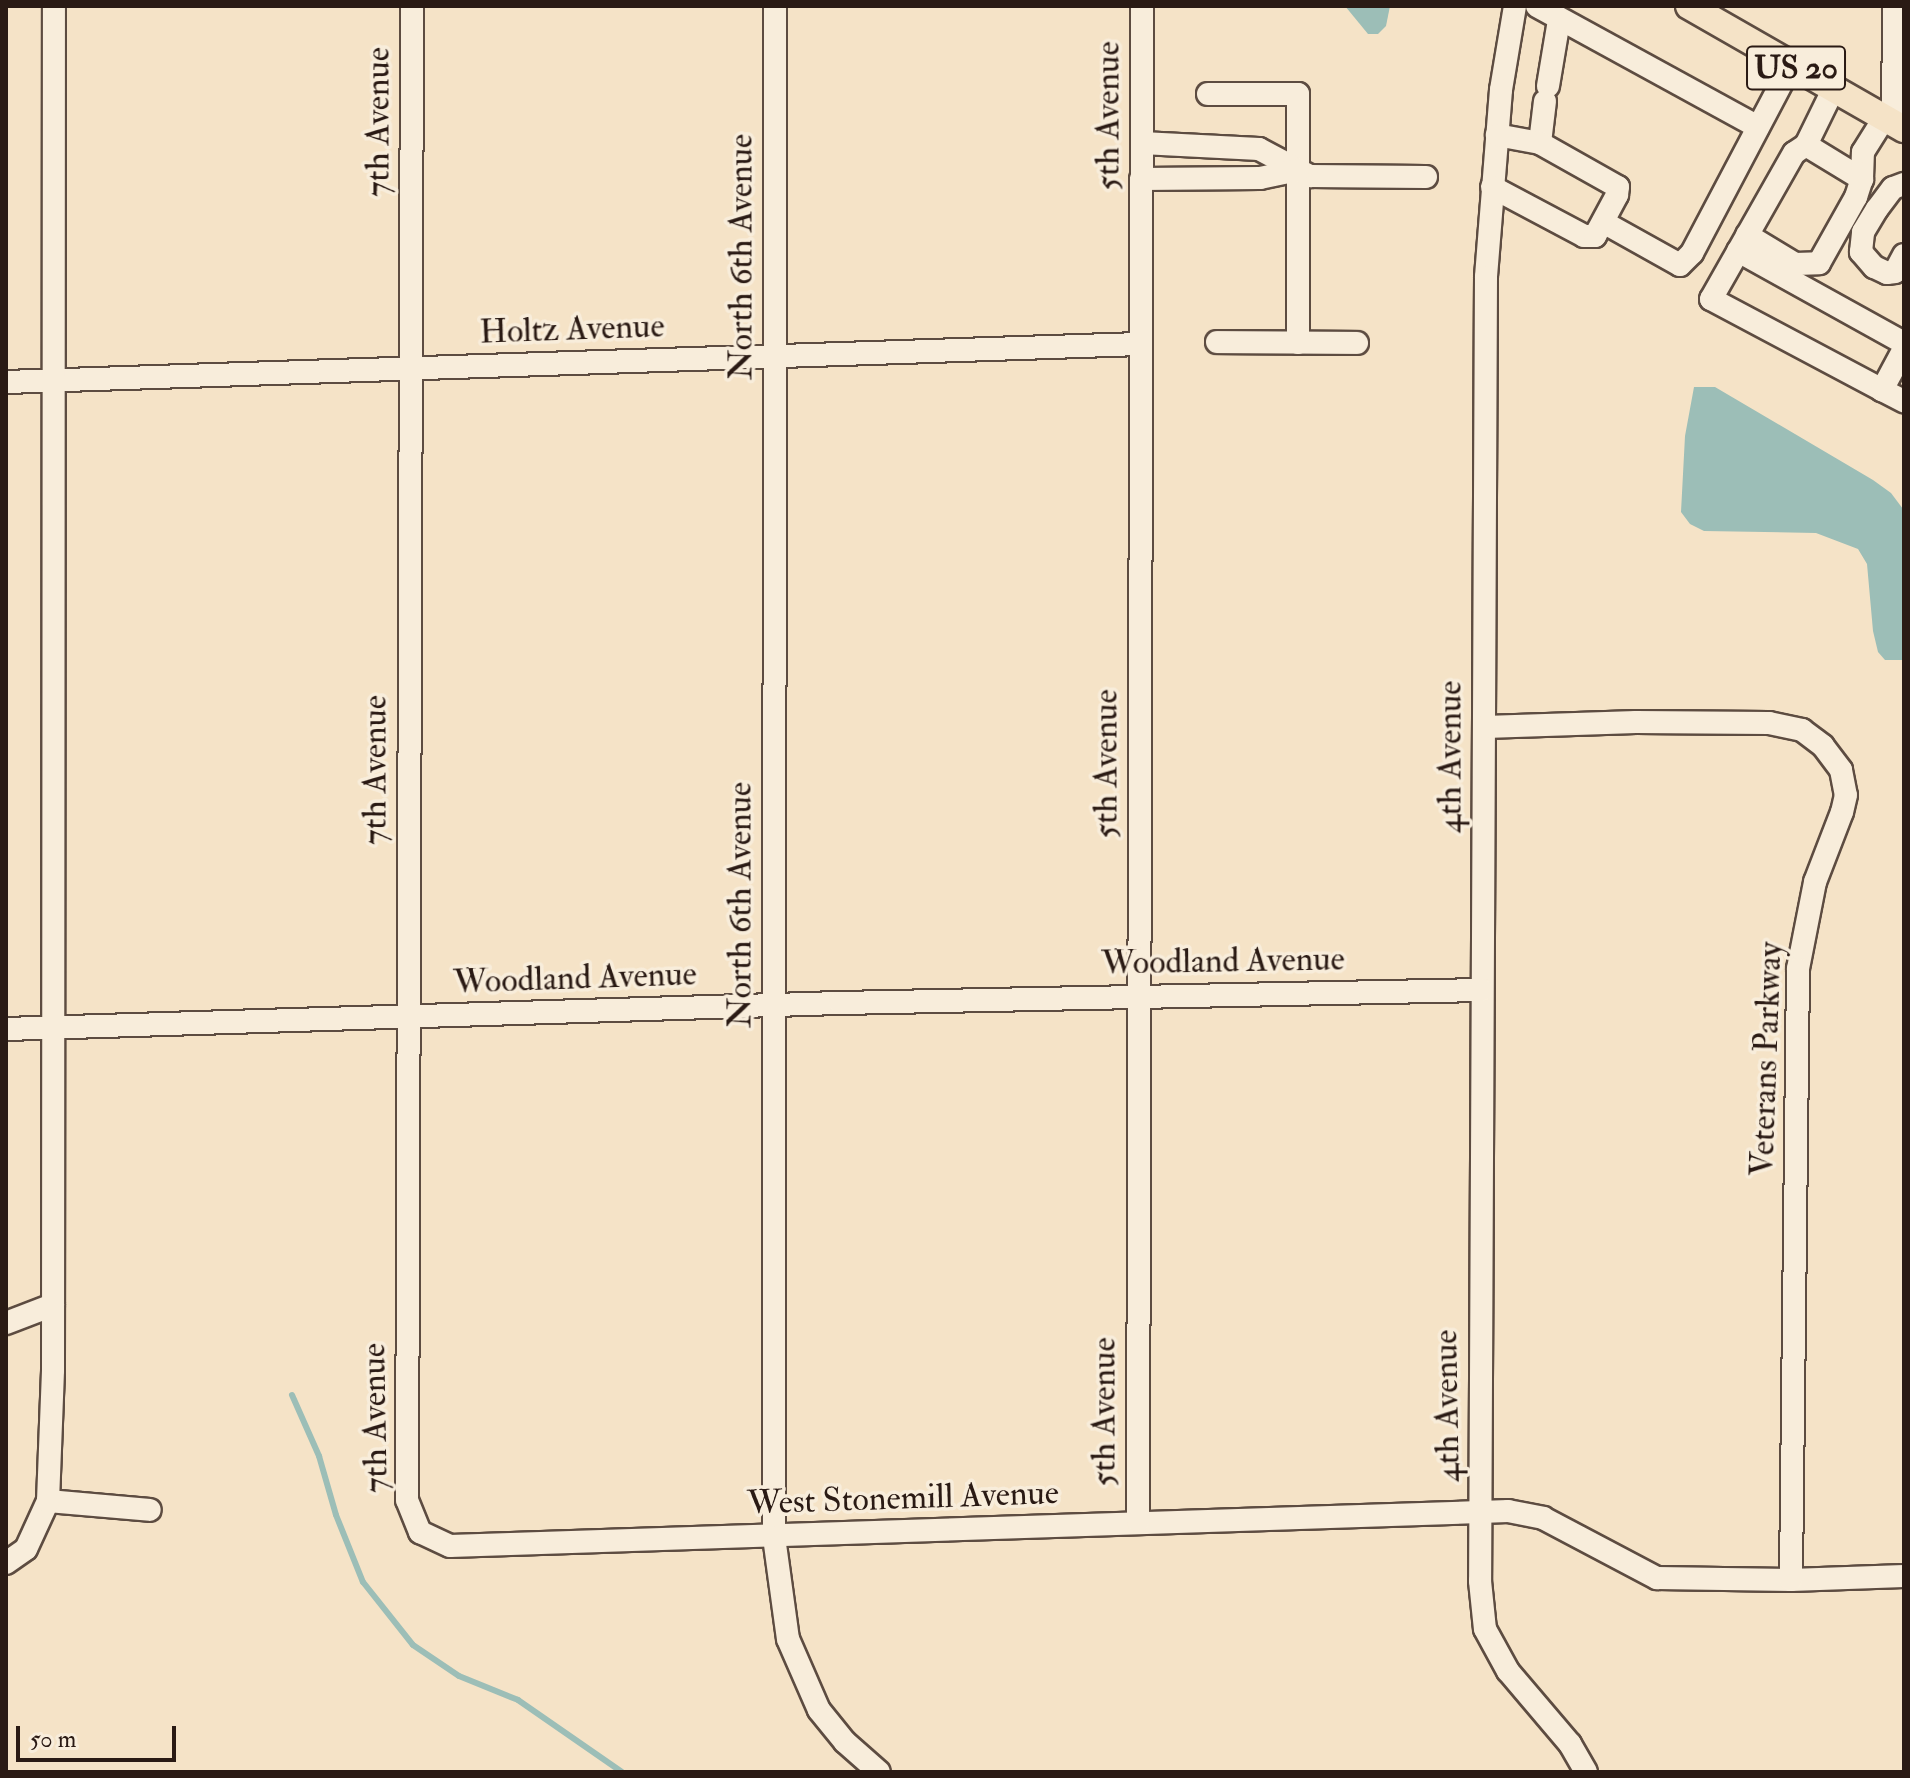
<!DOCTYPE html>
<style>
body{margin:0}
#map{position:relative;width:1910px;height:1778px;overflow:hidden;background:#f5e3c7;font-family:"IM FELL Double Pica",serif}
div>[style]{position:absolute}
.water>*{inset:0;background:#9cbeb7}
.stream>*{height:6px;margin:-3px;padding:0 3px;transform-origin:3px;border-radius:3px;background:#9cbeb7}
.roads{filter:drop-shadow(2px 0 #5d4c41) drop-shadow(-2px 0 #5d4c41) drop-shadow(0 2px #5d4c41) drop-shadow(0 -2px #5d4c41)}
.minor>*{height:22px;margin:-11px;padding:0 11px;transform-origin:11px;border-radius:11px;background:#f8eddb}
.major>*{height:26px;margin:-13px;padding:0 13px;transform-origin:13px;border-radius:13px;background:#f5e3c7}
span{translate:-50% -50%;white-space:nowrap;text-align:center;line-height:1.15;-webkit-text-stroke:7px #f8eddb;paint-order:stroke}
.shield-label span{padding:2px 6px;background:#f8eddb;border:2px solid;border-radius:6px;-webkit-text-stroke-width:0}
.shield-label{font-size:32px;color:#2a1a14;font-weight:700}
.street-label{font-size:34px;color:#2a1a14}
.frame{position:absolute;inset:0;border:8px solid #2a1a14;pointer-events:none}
.scale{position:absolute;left:16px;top:1726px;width:160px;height:36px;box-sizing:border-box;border:4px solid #2a1a14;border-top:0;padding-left:10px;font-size:24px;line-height:28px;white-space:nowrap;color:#2a1a14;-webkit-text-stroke:6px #f8eddb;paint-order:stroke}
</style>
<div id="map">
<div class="water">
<div style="clip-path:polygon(1345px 6px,1390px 6px,1386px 26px,1378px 34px,1368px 34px)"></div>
<div style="clip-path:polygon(1694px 387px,1715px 387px,1873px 480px,1891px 493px,1903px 509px,1904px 660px,1885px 660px,1878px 652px,1873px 631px,1867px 564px,1858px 549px,1816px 533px,1704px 531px,1690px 524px,1681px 512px,1685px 436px)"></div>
</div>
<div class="stream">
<div style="left:292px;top:1395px;width:67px;rotate:66.1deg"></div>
<div style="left:319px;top:1456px;width:61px;rotate:73.9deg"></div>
<div style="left:336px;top:1515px;width:72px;rotate:68.1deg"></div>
<div style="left:363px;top:1582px;width:80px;rotate:51.6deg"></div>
<div style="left:413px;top:1645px;width:55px;rotate:34deg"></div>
<div style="left:459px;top:1676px;width:64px;rotate:22.1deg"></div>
<div style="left:518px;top:1700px;width:126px;rotate:34.7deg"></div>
</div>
<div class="roads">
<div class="minor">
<div style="left:412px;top:6px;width:1494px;rotate:90.19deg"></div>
<div style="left:407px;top:1500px;width:35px;rotate:68deg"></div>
<div style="left:420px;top:1532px;width:33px;rotate:25deg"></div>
<div style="left:450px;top:1546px;width:1059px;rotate:-1.89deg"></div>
<div style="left:1508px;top:1511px;width:36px;rotate:11deg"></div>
<div style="left:1543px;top:1518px;width:129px;rotate:27.8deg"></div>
<div style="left:1657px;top:1578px;width:134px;rotate:0.9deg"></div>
<div style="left:1791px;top:1580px;width:113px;rotate:-2deg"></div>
<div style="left:775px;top:6px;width:1531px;rotate:90.04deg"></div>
<div style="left:774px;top:1537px;width:103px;rotate:82.2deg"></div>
<div style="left:788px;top:1639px;width:77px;rotate:66.4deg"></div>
<div style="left:819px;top:1710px;width:41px;rotate:50.9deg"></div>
<div style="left:845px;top:1742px;width:45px;rotate:41.4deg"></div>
<div style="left:1515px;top:6px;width:85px;rotate:99.5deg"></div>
<div style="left:1501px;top:90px;width:188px;rotate:94.6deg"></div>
<div style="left:1486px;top:277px;width:1304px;rotate:90.26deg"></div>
<div style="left:1480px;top:1581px;width:48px;rotate:84.1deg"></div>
<div style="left:1485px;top:1629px;width:48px;rotate:61.3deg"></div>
<div style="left:1508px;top:1671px;width:96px;rotate:49.7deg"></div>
<div style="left:1570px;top:1744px;width:32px;rotate:60deg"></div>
<div style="left:1537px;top:6px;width:252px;rotate:28.7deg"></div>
<div style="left:1548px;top:86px;width:67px;rotate:-80.5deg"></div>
<div style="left:1833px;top:90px;width:61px;rotate:116.1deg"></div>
<div style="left:1806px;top:145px;width:14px;rotate:146deg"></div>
<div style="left:1794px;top:153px;width:168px;rotate:119.6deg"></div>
<div style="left:1711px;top:299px;width:194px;rotate:28deg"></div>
<div style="left:1208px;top:94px;width:90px"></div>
<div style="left:1298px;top:94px;width:249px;rotate:90deg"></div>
<div style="left:1893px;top:123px;width:117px;rotate:-89.5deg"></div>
<div style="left:1142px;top:143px;width:117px;rotate:2.9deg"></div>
<div style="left:1259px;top:149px;width:58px;rotate:27.9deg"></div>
<div style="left:1310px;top:176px;width:116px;rotate:0.5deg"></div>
<div style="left:1540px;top:143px;width:42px;rotate:-83.2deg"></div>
<div style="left:1806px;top:145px;width:66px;rotate:31.3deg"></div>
<div style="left:1141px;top:179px;width:119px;rotate:-0.5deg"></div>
<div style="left:1260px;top:178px;width:39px;rotate:-12deg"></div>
<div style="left:1492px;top:187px;width:104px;rotate:28deg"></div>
<div style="left:1584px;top:236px;width:11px"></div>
<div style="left:1595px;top:236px;width:47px;rotate:-61.8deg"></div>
<div style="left:1617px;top:195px;width:8px;rotate:-83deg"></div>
<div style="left:1618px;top:187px;width:90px;rotate:-150.6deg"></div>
<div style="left:1540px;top:143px;width:44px;rotate:-169.5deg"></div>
<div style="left:1603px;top:222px;width:88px;rotate:29.2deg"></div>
<div style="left:1680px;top:265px;width:17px;rotate:-45deg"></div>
<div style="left:1692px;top:253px;width:212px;rotate:-62.2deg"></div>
<div style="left:1747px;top:235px;width:56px;rotate:31.1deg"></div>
<div style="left:1795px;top:264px;width:24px;rotate:-2deg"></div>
<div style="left:1819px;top:263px;width:76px;rotate:-60.7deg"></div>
<div style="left:1856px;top:197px;width:19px;rotate:-72deg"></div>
<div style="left:1862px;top:179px;width:27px;rotate:-88deg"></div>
<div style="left:1863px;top:152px;width:40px;rotate:-58deg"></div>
<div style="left:1738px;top:251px;width:190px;rotate:29deg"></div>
<div style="left:1904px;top:255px;width:19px;rotate:118deg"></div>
<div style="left:1895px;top:272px;width:8px;rotate:173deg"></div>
<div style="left:1887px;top:273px;width:14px;rotate:-155deg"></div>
<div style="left:1874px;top:267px;width:20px;rotate:-131deg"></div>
<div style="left:1861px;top:252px;width:20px;rotate:-84deg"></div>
<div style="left:1863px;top:232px;width:27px;rotate:-59deg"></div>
<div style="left:1877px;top:209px;width:26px;rotate:-53deg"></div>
<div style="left:1893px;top:188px;width:12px;rotate:-20deg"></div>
<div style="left:1217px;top:342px;width:140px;rotate:0.4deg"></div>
<div style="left:1904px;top:349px;width:47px;rotate:118.2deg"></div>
<div style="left:1882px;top:390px;width:25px;rotate:27deg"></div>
<div style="left:6px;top:382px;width:1135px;rotate:-1.92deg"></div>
<div style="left:1485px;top:727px;width:151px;rotate:-1.9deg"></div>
<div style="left:1636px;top:722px;width:133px;rotate:0.4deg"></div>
<div style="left:1769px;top:723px;width:34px;rotate:12deg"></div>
<div style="left:1802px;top:730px;width:26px;rotate:37deg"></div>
<div style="left:1823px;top:746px;width:30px;rotate:53deg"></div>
<div style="left:1841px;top:770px;width:25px;rotate:79deg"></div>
<div style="left:1846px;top:795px;width:17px;rotate:103deg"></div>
<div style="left:1842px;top:812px;width:75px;rotate:111.1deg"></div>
<div style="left:1815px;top:882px;width:89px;rotate:101.1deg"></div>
<div style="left:1798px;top:969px;width:611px;rotate:90.66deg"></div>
<div style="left:6px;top:1029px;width:834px;rotate:-1.79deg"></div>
<div style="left:840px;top:1003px;width:642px;rotate:-1.16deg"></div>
<div style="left:6px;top:1323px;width:50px;rotate:-21deg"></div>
<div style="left:48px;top:1501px;width:102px;rotate:5deg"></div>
<div style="left:1138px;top:1522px;width:1516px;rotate:-89.85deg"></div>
<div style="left:6px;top:1563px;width:24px;rotate:-35deg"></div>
<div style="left:26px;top:1549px;width:53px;rotate:-65.4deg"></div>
<div style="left:48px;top:1501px;width:131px;rotate:-87.8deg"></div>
<div style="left:53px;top:1370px;width:1364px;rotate:-89.96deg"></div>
</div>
<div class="major">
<div style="left:1689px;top:6px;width:248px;rotate:29.8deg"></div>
</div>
</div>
<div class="shield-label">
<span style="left:1796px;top:68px">US 20</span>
</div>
<div class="street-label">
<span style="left:1108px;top:116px;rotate:-90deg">5th Avenue</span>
<span style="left:378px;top:122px;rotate:-90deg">7th Avenue</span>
<span style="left:741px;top:257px;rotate:-90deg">North 6th Avenue</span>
<span style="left:572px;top:329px;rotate:-2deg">Holtz Avenue</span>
<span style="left:1450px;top:757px;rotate:-90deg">4th Avenue</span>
<span style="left:1106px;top:764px;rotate:-90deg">5th Avenue</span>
<span style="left:375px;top:770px;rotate:-90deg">7th Avenue</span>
<span style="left:740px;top:905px;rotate:-90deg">North 6th Avenue</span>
<span style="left:1223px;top:961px;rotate:-1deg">Woodland Avenue</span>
<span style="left:575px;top:978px;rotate:-2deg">Woodland Avenue</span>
<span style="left:1766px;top:1059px;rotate:-88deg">Veterans Parkway</span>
<span style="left:1447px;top:1406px;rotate:-91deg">4th Avenue</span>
<span style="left:1104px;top:1412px;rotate:-90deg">5th Avenue</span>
<span style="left:375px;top:1418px;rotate:-91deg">7th Avenue</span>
<span style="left:903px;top:1498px;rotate:-2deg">West Stonemill Avenue</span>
</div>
<div class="frame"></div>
<div class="scale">50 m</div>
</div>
